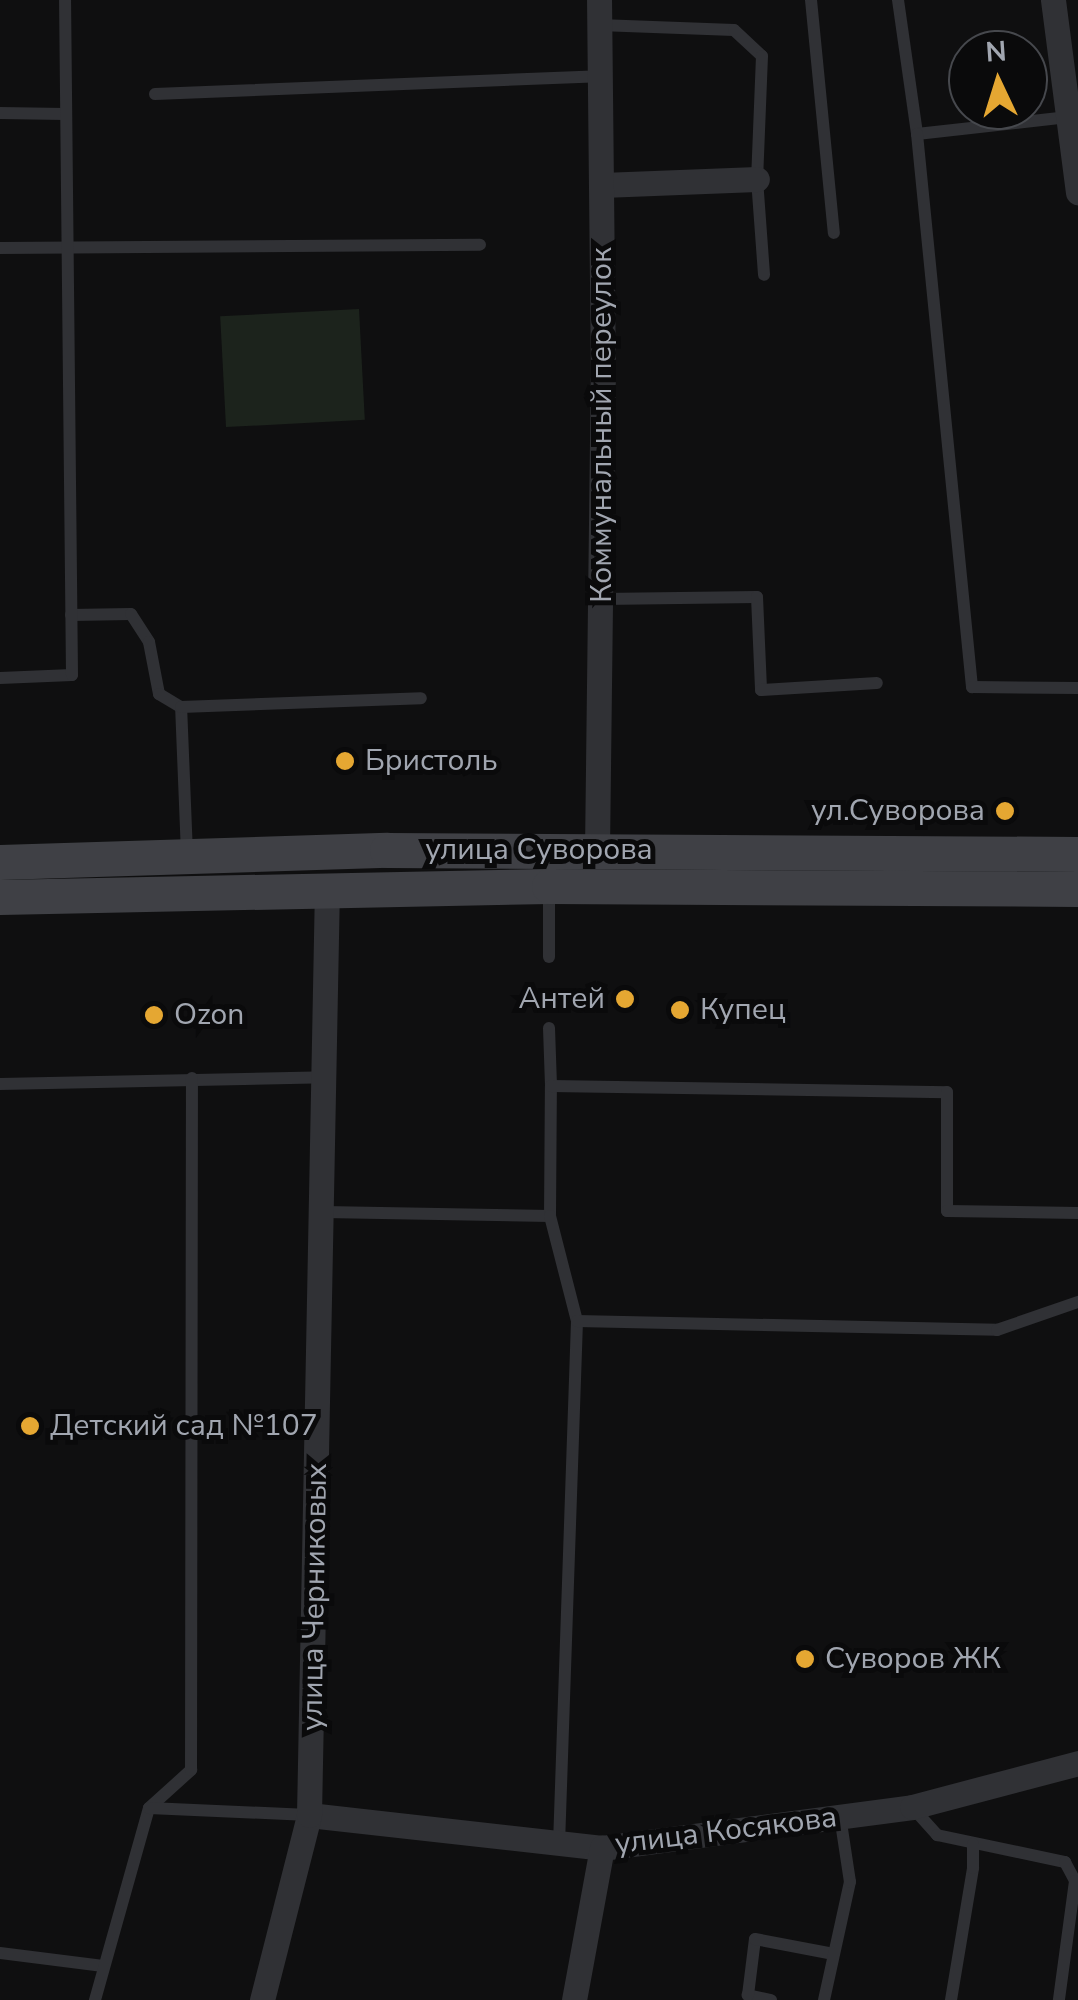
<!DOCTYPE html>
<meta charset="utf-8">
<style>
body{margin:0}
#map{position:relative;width:1078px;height:2000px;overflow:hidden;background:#0f0f10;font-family:"Nunito Sans",sans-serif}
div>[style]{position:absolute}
.green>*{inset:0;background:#1c231c;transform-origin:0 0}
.service>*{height:12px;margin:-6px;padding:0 6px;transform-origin:6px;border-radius:6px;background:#303135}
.minor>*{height:25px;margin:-12.5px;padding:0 12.5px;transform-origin:12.5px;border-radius:12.5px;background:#303135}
.secondary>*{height:35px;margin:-17.5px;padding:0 17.5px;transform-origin:17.5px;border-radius:17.5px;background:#3f4045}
.dots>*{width:28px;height:28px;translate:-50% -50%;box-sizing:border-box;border:5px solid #0a0a0b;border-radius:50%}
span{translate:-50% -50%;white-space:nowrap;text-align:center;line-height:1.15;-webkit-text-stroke:10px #0a0a0b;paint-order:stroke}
.street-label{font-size:30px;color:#a1a6b0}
.poi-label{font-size:30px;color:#a1a6b0}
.left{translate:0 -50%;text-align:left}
.right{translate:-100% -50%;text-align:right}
.north{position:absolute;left:948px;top:30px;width:100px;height:100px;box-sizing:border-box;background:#0a0a0b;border:2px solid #46484d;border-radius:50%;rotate:356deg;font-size:28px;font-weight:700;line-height:40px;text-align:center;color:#a1a6b0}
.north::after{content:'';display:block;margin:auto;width:35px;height:45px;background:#e5a732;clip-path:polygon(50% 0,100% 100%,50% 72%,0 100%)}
</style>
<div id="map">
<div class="green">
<div style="left:359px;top:309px;width:111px;height:139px;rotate:87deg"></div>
</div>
<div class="service">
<div style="left:811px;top:0;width:234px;rotate:84.4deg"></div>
<div style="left:898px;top:0;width:135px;rotate:81.9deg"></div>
<div style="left:917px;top:134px;width:152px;rotate:-6.4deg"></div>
<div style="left:599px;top:25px;width:135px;rotate:2.1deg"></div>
<div style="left:734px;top:30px;width:38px;rotate:43deg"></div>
<div style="left:762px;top:56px;width:123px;rotate:92.3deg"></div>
<div style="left:757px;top:179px;width:96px;rotate:85.8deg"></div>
<div style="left:155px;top:94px;width:444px;rotate:-2.3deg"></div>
<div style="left:0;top:113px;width:65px;rotate:0.9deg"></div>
<div style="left:917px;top:134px;width:556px;rotate:84.32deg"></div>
<div style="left:972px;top:687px;width:106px;rotate:0.5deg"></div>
<div style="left:0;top:248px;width:480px;rotate:-0.4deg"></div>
<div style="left:602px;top:599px;width:155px;rotate:-0.7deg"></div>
<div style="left:757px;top:597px;width:93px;rotate:87.5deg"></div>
<div style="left:761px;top:690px;width:116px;rotate:-3.5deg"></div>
<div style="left:71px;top:615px;width:60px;rotate:-1deg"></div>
<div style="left:131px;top:614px;width:33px;rotate:57deg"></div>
<div style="left:149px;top:642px;width:53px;rotate:79.1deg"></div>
<div style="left:159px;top:694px;width:26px;rotate:31deg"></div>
<div style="left:0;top:678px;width:72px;rotate:-2.4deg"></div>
<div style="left:72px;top:675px;width:675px;rotate:-90.59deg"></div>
<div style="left:187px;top:854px;width:147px;rotate:-92.3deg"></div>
<div style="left:181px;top:707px;width:240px;rotate:-2.1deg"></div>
<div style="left:549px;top:889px;width:68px;rotate:90deg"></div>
<div style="left:549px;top:1028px;width:58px;rotate:88deg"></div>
<div style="left:0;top:1084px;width:326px;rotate:-1.2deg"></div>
<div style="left:324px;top:1212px;width:226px;rotate:1deg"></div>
<div style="left:550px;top:1216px;width:130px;rotate:-89.6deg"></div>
<div style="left:551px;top:1086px;width:396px;rotate:0.9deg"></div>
<div style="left:947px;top:1092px;width:119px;rotate:90deg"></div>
<div style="left:947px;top:1211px;width:131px;rotate:0.9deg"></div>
<div style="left:550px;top:1216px;width:108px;rotate:75.6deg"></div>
<div style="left:577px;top:1321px;width:522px;rotate:91.97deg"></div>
<div style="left:577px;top:1321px;width:420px;rotate:1.2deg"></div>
<div style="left:997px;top:1330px;width:86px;rotate:-19.1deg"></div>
<div style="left:912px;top:1807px;width:38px;rotate:48deg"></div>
<div style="left:937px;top:1835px;width:131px;rotate:11.9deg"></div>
<div style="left:1065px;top:1862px;width:21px;rotate:62deg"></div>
<div style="left:1075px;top:1881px;width:120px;rotate:97.7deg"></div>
<div style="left:149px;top:1808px;width:57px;rotate:-42.1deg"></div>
<div style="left:191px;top:1770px;width:692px;rotate:-89.92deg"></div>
<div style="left:0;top:1953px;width:104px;rotate:7.2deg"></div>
<div style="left:95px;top:2000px;width:199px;rotate:-74.3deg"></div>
<div style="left:149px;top:1808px;width:160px;rotate:2.5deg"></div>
<div style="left:771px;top:2000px;width:24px;rotate:-168deg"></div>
<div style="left:748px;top:1995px;width:56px;rotate:-82.9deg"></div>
<div style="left:755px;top:1939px;width:80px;rotate:10.8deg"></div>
<div style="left:824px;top:2000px;width:121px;rotate:-77.6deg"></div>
<div style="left:850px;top:1882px;width:67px;rotate:-98.6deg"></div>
<div style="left:951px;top:2000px;width:134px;rotate:-80.5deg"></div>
<div style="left:973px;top:1868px;width:24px;rotate:-90deg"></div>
</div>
<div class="minor">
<div style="left:1053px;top:0;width:194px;rotate:82.6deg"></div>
<div style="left:602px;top:185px;width:155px;rotate:-2.2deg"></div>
<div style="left:597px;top:850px;width:471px;rotate:-89.3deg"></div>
<div style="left:603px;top:379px;width:379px;rotate:-90.6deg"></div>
<div style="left:309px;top:1815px;width:295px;rotate:6.4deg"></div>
<div style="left:602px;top:1848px;width:313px;rotate:-7.5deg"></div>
<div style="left:912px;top:1807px;width:172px;rotate:-14.8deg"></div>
<div style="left:262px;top:2000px;width:191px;rotate:-75.7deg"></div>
<div style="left:309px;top:1815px;width:926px;rotate:-88.89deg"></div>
<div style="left:574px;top:2000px;width:155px;rotate:-79.6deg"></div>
</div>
<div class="secondary">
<div style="left:0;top:862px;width:387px;rotate:-1.8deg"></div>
<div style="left:387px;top:850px;width:691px;rotate:0.33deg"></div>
<div style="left:0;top:897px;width:549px;rotate:-1.15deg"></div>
<div style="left:549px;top:886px;width:529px;rotate:0.32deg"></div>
</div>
<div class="dots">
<div style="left:345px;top:761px;background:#e5a732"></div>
<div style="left:1005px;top:811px;background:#e5a732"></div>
<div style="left:625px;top:999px;background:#e5a732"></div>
<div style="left:680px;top:1010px;background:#e5a732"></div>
<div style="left:154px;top:1015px;background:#e5a732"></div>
<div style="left:30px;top:1426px;background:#e5a732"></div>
<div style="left:805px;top:1659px;background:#e5a732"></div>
</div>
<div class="street-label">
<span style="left:602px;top:425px;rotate:-90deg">Коммунальный переулок</span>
<span style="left:539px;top:850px">улица Суворова</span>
<span style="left:315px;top:1597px;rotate:-89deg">улица Черниковых</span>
<span style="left:726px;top:1831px;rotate:-7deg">улица Косякова</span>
</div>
<div class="poi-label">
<span class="left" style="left:365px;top:761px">Бристоль</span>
<span class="right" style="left:985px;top:811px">ул.Суворова</span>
<span class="right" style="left:605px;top:999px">Антей</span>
<span class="left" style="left:700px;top:1010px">Купец</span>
<span class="left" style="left:174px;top:1015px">Ozon</span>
<span class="left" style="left:50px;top:1426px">Детский сад №107</span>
<span class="left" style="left:825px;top:1659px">Суворов ЖК</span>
</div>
<div class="north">N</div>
</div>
